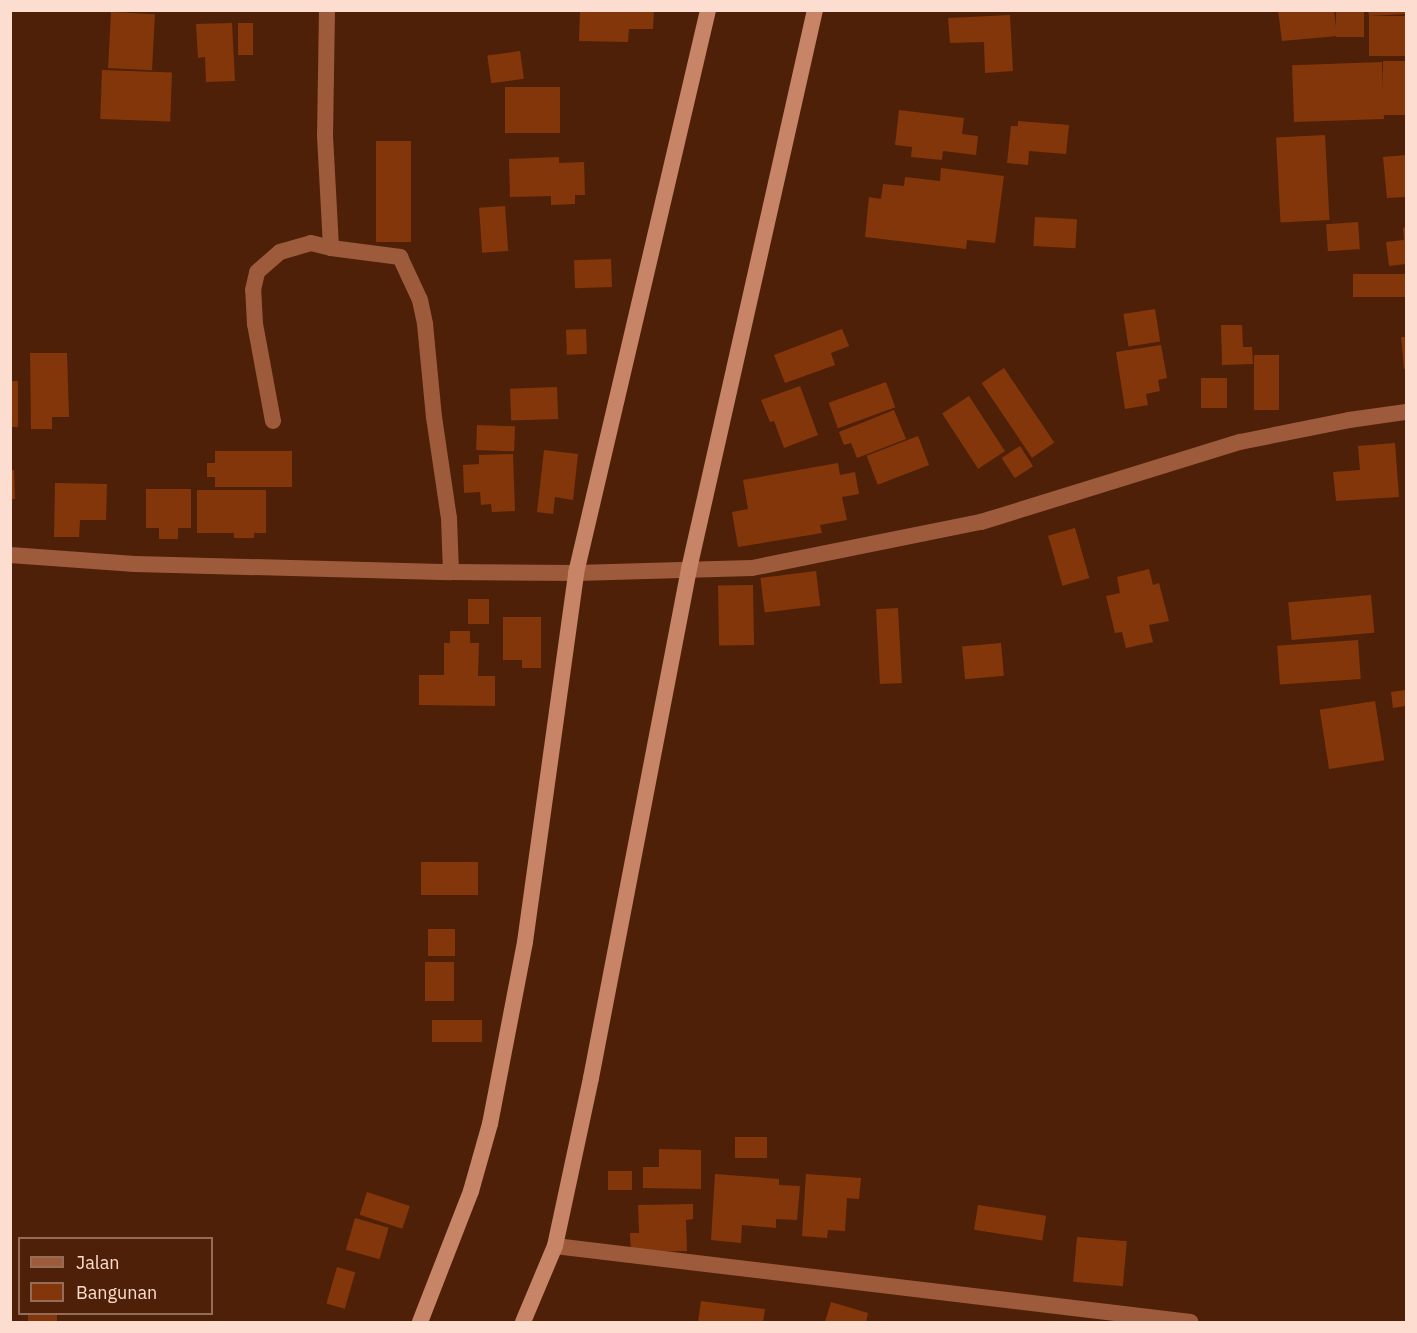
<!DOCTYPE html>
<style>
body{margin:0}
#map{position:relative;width:1417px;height:1333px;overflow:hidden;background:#4f2008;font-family:"IBM Plex Sans",sans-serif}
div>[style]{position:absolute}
.building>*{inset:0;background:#83360a;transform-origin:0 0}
.service>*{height:16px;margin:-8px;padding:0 8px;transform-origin:8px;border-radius:8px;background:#9e5b3c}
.minor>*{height:16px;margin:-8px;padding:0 8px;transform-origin:8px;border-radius:8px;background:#9e5b3c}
.tertiary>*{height:16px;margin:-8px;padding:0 8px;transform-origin:8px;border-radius:8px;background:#9e5b3c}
.trunk>*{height:16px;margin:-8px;padding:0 8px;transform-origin:8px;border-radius:8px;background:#c78466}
span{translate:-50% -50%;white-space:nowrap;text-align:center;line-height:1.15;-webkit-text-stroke:5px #4f2008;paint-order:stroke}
.frame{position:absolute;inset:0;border:12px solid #fcddcf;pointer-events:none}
.legend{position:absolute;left:18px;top:1237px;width:195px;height:78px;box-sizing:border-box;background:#4f2008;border:2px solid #946c58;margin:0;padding:8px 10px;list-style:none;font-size:18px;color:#fcddcf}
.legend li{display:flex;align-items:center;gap:12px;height:30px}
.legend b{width:30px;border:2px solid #946c58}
</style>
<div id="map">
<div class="building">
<div style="clip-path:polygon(580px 10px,654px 10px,653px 29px,629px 29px,628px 42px,579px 41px)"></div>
<div style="clip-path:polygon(1278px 10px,1334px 10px,1337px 36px,1282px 41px)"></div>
<div style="left:1336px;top:10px;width:28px;height:27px"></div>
<div style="clip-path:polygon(1368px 10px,1406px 10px,1406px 14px,1369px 16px)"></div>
<div style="left:111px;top:12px;width:44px;height:56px;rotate:3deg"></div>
<div style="clip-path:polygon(1010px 15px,1013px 71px,985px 73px,984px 42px,950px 43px,948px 18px)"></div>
<div style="left:1406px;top:16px;width:40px;height:37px;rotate:90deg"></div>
<div style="clip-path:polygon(232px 23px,235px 81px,206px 82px,205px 57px,198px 58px,196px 24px)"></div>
<div style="left:238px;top:23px;width:15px;height:32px"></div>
<div style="left:520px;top:51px;width:28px;height:33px;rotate:82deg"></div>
<div style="left:1406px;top:61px;width:54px;height:23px;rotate:90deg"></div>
<div style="left:1382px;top:62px;width:57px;height:90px;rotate:88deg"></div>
<div style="left:102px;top:70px;width:70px;height:49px;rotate:2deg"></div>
<div style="left:505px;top:87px;width:55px;height:46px"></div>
<div style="clip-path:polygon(899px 110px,964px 118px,962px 134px,978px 136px,976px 155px,943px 151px,942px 160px,911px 157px,912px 147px,895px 145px)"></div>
<div style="clip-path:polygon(1018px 121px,1069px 125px,1066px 154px,1029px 151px,1028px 165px,1007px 163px,1011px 126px,1018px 126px)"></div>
<div style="left:1325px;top:135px;width:85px;height:49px;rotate:87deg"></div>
<div style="left:376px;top:141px;width:35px;height:101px"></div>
<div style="clip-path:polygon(1406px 155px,1406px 197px,1387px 198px,1383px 157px)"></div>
<div style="clip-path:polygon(559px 157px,559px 163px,584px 162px,585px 195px,575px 195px,575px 204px,551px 205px,551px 196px,510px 197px,509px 159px)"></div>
<div style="clip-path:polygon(941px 168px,1004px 176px,995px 243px,967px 240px,966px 249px,865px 237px,869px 197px,881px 199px,883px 184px,904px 186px,905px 177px,940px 181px)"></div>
<div style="left:505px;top:206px;width:45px;height:26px;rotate:86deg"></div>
<div style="left:1035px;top:217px;width:42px;height:29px;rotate:3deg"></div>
<div style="left:1358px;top:222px;width:27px;height:32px;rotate:86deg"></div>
<div style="clip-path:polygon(1406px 227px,1406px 264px,1389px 266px,1386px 242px,1404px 240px,1403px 228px)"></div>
<div style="left:611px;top:259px;width:28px;height:37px;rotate:88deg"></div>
<div style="left:1406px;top:274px;width:23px;height:53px;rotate:90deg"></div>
<div style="left:1155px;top:309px;width:33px;height:32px;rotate:81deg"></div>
<div style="clip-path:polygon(1221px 325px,1242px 325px,1243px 347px,1252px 347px,1253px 364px,1222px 365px)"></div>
<div style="left:586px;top:329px;width:25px;height:20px;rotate:88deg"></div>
<div style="clip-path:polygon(842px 329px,849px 346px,831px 353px,835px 365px,785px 383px,774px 355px)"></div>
<div style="clip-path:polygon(1401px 337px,1406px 337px,1406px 369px,1404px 369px)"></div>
<div style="clip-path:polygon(1161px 345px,1167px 378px,1158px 380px,1160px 391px,1146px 394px,1148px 405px,1125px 409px,1116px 352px)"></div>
<div style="clip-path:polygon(30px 353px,67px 353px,69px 417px,52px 417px,52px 429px,31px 429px)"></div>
<div style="left:1279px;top:355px;width:55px;height:25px;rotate:90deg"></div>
<div style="left:1004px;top:368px;width:90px;height:27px;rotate:56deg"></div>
<div style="left:1227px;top:378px;width:30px;height:26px;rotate:90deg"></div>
<div style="left:10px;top:381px;width:8px;height:46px"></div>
<div style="left:886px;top:382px;width:27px;height:61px;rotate:70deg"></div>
<div style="clip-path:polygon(800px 386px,818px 435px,784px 448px,774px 421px,770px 422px,761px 400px)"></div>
<div style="left:557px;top:387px;width:32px;height:47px;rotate:88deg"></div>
<div style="left:969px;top:396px;width:66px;height:32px;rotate:57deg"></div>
<div style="clip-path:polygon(894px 410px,906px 439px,857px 458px,851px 443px,844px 445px,839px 432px)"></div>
<div style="left:477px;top:425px;width:38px;height:25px;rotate:2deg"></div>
<div style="left:918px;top:436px;width:31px;height:55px;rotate:69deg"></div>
<div style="clip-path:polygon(1395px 443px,1399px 497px,1336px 501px,1333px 472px,1360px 470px,1358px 446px)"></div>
<div style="left:1020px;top:446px;width:24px;height:22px;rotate:57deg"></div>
<div style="clip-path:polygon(544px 450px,578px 454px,573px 500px,555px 497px,553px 514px,537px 512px)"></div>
<div style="clip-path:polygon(215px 451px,292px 451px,292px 487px,215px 487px,215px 477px,207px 477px,207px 463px,215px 463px)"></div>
<div style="clip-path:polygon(513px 454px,515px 511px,492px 512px,491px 504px,481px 505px,480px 492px,464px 493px,463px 465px,479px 464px,479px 455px)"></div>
<div style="clip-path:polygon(838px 463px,840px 475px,855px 472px,859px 494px,842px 497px,847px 520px,820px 525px,822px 533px,738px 547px,732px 512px,748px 509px,743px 480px)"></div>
<div style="clip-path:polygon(10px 470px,14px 470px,15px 499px,10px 499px)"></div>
<div style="clip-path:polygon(55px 483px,107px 484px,106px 520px,80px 520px,79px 537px,54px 537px)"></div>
<div style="clip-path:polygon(146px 489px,191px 489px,191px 528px,178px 528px,178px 539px,159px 539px,159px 528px,146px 528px)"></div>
<div style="clip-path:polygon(197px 490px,266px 490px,266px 533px,254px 533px,254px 538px,234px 538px,234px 533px,197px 533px)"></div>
<div style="left:1075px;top:528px;width:52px;height:28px;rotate:74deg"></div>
<div style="clip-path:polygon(1149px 569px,1153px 585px,1159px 583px,1169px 621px,1149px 625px,1153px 642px,1126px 648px,1122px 632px,1115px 633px,1106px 596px,1120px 593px,1117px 577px)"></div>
<div style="left:816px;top:571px;width:35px;height:56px;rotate:83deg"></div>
<div style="left:753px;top:585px;width:60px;height:35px;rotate:89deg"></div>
<div style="left:1371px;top:595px;width:38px;height:83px;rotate:85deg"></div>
<div style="left:468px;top:599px;width:21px;height:25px"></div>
<div style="left:898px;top:608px;width:75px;height:22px;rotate:87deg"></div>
<div style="clip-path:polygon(503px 617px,541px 617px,541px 668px,522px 668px,522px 660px,503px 660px)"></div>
<div style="clip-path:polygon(450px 631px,470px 631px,470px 643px,479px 643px,478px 676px,495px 676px,495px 706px,419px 705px,419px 675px,444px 675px,444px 643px,450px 643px)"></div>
<div style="left:1358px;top:640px;width:39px;height:81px;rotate:86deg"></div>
<div style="left:1001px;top:643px;width:33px;height:39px;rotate:85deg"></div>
<div style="clip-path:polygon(1406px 690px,1406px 706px,1393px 708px,1391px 692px)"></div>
<div style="left:1375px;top:701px;width:60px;height:56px;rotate:81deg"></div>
<div style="left:421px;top:862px;width:57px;height:33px"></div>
<div style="left:428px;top:929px;width:27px;height:27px"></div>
<div style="left:425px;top:962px;width:29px;height:39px"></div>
<div style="left:432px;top:1020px;width:50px;height:22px"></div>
<div style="left:735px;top:1137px;width:32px;height:21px"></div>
<div style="clip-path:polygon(659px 1149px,701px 1150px,701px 1189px,643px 1188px,643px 1167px,659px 1167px)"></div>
<div style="left:608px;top:1171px;width:24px;height:19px"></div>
<div style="clip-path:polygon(715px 1174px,779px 1179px,779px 1185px,800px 1186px,797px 1220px,776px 1219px,776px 1228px,742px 1225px,741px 1243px,711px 1240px)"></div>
<div style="clip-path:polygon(806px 1174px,861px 1178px,859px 1199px,847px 1198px,845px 1231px,828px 1230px,827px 1238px,802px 1236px)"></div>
<div style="left:367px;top:1192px;width:45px;height:24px;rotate:18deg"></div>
<div style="clip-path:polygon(693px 1204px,693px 1219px,686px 1220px,687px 1251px,645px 1252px,631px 1255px,630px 1233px,639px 1233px,638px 1205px)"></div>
<div style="left:978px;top:1205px;width:69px;height:25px;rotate:9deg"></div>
<div style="left:355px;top:1218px;width:35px;height:33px;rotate:16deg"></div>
<div style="left:1077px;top:1237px;width:50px;height:45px;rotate:5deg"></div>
<div style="left:337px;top:1267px;width:19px;height:38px;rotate:16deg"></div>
<div style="clip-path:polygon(701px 1301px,765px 1309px,763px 1322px,698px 1322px)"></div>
<div style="clip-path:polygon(831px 1302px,868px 1313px,866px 1322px,825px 1322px)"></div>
<div style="left:28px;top:1314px;width:29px;height:8px"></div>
</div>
<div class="service">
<div style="left:273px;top:421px;width:99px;rotate:-100.5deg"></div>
<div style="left:255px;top:324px;width:34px;rotate:-93deg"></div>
<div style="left:253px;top:290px;width:18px;rotate:-77deg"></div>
<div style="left:257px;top:272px;width:30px;rotate:-41deg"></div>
<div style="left:280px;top:252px;width:32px;rotate:-16deg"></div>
<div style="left:311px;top:243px;width:21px;rotate:14deg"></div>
</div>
<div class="minor">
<div style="left:327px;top:10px;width:126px;rotate:90.9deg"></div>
<div style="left:325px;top:136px;width:112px;rotate:86.9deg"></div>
<div style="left:331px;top:248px;width:70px;rotate:7.4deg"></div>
<div style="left:400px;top:257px;width:47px;rotate:65.1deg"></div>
<div style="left:420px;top:300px;width:25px;rotate:78deg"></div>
<div style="left:425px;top:324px;width:93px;rotate:84.5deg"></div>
<div style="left:434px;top:417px;width:102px;rotate:81.6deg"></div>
<div style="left:449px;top:518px;width:54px;rotate:87.9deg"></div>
<div style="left:555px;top:1246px;width:640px;rotate:6.82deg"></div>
</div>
<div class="tertiary">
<div style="left:10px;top:555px;width:125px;rotate:4.1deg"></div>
<div style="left:135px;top:564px;width:316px;rotate:1.5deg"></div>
<div style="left:451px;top:572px;width:125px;rotate:0.5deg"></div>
<div style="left:576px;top:573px;width:176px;rotate:-1.6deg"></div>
<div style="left:752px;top:568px;width:234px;rotate:-11.4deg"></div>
<div style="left:981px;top:522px;width:271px;rotate:-17.2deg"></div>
<div style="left:1240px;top:442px;width:111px;rotate:-11.4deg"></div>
<div style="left:1349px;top:420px;width:58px;rotate:-8deg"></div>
</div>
<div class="trunk">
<div style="left:420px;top:1322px;width:141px;rotate:-68.7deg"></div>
<div style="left:471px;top:1191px;width:70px;rotate:-74.2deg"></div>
<div style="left:490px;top:1124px;width:185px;rotate:-79.1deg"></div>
<div style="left:525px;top:942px;width:373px;rotate:-82.1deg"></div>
<div style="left:576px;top:573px;width:578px;rotate:-76.8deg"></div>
<div style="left:523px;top:1322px;width:82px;rotate:-67.2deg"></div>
<div style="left:555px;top:1246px;width:172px;rotate:-77.9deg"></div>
<div style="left:591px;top:1078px;width:518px;rotate:-79.1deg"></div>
<div style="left:689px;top:569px;width:573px;rotate:-77.3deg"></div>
</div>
<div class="frame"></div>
<ul class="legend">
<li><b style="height:8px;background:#9e5b3c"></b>Jalan</li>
<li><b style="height:16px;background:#83360a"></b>Bangunan</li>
</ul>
</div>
